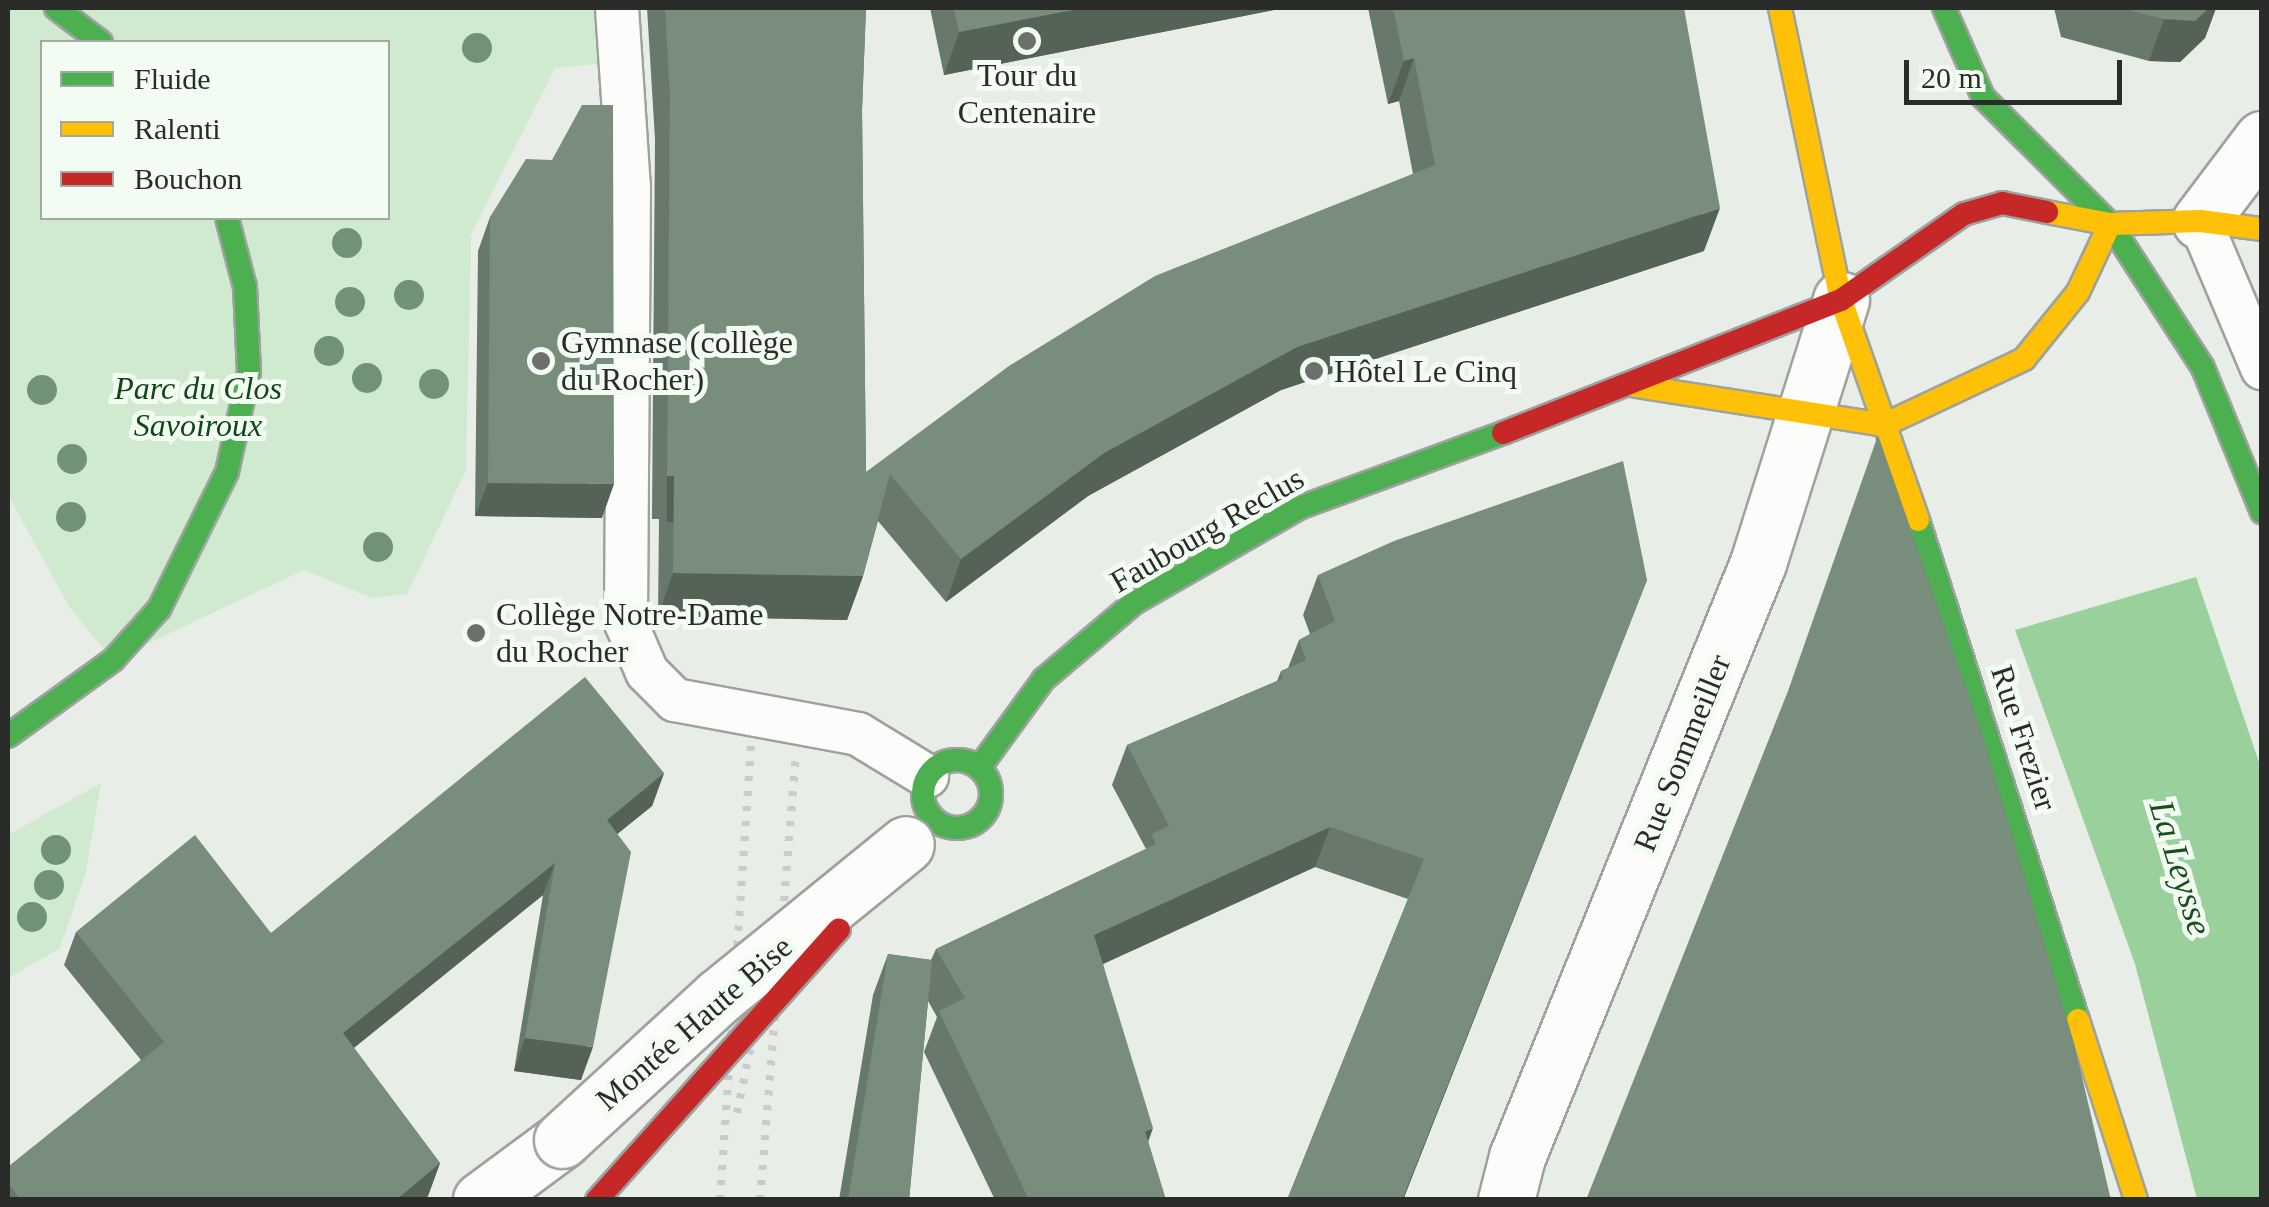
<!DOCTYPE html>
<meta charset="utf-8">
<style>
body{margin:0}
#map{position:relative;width:2269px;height:1207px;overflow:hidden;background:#e8ede7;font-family:"Times New Roman",serif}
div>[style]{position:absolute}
.green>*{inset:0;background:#cfeace}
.water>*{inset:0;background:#99d09b}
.roads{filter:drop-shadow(2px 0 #9ea29e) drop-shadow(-2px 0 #9ea29e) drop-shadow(0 2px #9ea29e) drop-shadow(0 -2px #9ea29e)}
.lane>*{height:42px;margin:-21px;padding:0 21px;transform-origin:21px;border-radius:21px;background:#fcfcfb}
.street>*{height:55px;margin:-27.5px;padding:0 27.5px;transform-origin:27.5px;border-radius:27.5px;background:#fcfcfb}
.fast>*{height:22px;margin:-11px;padding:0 11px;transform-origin:11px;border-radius:11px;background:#4caf50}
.fast>.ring{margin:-11px;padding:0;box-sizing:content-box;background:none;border:22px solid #4caf50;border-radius:50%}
.slow>*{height:22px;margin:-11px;padding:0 11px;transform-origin:11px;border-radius:11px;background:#ffc107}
.jam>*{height:22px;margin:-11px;padding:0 11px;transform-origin:11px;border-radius:11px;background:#c62828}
.rail>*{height:8px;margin-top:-4px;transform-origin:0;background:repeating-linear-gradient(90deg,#cacbca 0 5px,transparent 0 15px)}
.bridges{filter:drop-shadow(2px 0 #9ea29e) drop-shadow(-2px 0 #9ea29e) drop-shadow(0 2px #9ea29e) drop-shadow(0 -2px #9ea29e)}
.street-bridge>*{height:55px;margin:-27.5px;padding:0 27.5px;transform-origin:27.5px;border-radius:27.5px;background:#fcfcfb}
.jam-bridge>*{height:22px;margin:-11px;padding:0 11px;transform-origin:11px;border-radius:11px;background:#c62828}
.trees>*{width:30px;height:30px;margin:-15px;border-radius:50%;background:#719274}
.wall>*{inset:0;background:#68796b}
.shaded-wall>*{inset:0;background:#556357;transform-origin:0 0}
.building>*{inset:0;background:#798d7c}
.dots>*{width:28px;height:28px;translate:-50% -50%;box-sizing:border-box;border:5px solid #f3fcf3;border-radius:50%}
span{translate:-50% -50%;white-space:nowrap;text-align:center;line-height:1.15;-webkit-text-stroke:10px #f3fcf3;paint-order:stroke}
.poi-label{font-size:32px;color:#292c28}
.left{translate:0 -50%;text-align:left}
.park-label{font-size:32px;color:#104716;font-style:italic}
.street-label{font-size:32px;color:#292c28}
.water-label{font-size:35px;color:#194e1d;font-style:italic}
.frame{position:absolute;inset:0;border:10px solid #292c28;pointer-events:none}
.legend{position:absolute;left:40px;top:40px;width:350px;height:180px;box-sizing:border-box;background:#f3fcf3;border:2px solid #a2a9a2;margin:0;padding:12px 18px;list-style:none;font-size:30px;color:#292c28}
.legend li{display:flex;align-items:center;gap:20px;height:50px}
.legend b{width:50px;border:2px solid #a2a9a2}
.scale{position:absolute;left:1904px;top:60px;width:218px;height:45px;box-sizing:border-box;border:5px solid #292c28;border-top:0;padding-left:12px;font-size:30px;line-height:35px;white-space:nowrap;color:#292c28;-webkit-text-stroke:8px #f3fcf3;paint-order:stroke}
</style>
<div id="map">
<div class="green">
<div style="clip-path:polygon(evenodd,8px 8px,604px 8px,608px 63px,555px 68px,471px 235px,466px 470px,407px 594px,372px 598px,304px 570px,113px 660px,70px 608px,8px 495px,8px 8px,42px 42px,388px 42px,388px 218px,42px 218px,42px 42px)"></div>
<div style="clip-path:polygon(101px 783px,86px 872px,60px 948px,8px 978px,8px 835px)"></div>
</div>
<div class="water">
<div style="clip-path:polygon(2196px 577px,2261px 768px,2261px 1199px,2197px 1199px,2135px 964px,2015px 630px)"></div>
</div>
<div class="roads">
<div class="lane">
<div style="left:617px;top:8px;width:179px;rotate:86.2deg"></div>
<div style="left:629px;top:187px;width:436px;rotate:90.4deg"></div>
<div style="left:626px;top:623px;width:53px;rotate:66.8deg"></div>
<div style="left:647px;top:672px;width:40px;rotate:45deg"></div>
<div style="left:675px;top:700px;width:186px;rotate:10.5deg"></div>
<div style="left:858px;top:734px;width:81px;rotate:31.3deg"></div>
<div style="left:2200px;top:221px;width:160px;rotate:67.1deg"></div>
</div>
<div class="street">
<div style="left:2200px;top:221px;width:103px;rotate:-52.9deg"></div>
<div style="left:481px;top:1200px;width:101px;rotate:-36.5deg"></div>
<div style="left:1506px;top:1200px;width:44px;rotate:-75.7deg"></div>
<div style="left:1517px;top:1157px;width:641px;rotate:-67.92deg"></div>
<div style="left:1758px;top:563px;width:276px;rotate:-72.5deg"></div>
</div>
<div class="fast">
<div style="left:56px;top:8px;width:56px;rotate:37.1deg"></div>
<div style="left:1944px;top:8px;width:97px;rotate:66.3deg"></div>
<div style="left:1983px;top:97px;width:180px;rotate:45deg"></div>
<div style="left:2110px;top:224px;width:171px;rotate:57.1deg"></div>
<div style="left:2203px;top:368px;width:156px;rotate:67.7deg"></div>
<div style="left:1918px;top:520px;width:525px;rotate:72.26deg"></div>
<div style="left:8px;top:736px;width:130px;rotate:-35.9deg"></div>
<div style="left:113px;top:660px;width:69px;rotate:-48deg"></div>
<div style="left:159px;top:609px;width:153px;rotate:-63.6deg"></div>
<div style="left:227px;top:472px;width:102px;rotate:-77.6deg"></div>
<div style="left:249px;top:372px;width:85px;rotate:-92.7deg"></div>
<div style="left:245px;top:287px;width:71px;rotate:-104.6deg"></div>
<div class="ring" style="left:923px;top:760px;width:46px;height:46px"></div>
<div style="left:979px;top:768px;width:110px;rotate:-53.9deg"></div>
<div style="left:1044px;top:679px;width:118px;rotate:-40.2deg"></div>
<div style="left:1134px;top:603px;width:190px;rotate:-29.9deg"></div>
<div style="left:1299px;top:508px;width:217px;rotate:-20.2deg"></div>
</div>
<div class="slow">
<div style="left:1780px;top:8px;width:298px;rotate:78.2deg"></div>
<div style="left:1841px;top:300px;width:233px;rotate:70.7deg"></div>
<div style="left:2047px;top:212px;width:64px;rotate:10.8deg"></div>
<div style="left:2110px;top:224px;width:90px;rotate:-1.9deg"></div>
<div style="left:2200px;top:221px;width:63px;rotate:7.4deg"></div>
<div style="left:1636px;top:386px;width:251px;rotate:8.9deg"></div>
<div style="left:1884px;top:425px;width:155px;rotate:-25.2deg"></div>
<div style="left:2024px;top:359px;width:86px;rotate:-51.1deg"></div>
<div style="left:2078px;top:292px;width:75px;rotate:-64.8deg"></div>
<div style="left:2078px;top:1020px;width:189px;rotate:72.1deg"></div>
</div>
<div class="jam">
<div style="left:1503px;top:433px;width:363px;rotate:-21.5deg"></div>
<div style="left:1841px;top:300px;width:150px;rotate:-35deg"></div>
<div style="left:1964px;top:214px;width:40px;rotate:-16deg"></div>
<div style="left:2002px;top:203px;width:46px;rotate:11.3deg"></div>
</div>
</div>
<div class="rail">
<div style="left:737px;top:1113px;width:125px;rotate:-78.4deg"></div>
<div style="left:720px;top:1200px;width:460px;rotate:-86.1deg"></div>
<div style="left:760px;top:1200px;width:449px;rotate:-85.4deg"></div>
</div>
<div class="bridges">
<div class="street-bridge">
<div style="left:562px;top:1140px;width:212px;rotate:-42.5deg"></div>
<div style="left:718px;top:997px;width:242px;rotate:-39.1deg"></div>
</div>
<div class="jam-bridge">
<div style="left:597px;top:1200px;width:363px;rotate:-48.2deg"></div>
</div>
</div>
<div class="trees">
<div style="left:477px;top:48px"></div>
<div style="left:347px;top:243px"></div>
<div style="left:409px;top:295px"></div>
<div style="left:350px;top:302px"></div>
<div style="left:329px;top:351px"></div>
<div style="left:367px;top:378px"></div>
<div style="left:434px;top:384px"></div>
<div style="left:42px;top:390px"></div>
<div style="left:72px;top:459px"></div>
<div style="left:71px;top:517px"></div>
<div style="left:378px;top:547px"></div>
<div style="left:56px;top:850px"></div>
<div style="left:49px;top:885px"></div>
<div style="left:32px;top:917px"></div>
</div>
<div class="wall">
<div style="clip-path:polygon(647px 8px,866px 8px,862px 110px,866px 472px,1413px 174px,1399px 101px,1388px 104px,1368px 8px,1684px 8px,1704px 251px,1281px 390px,1088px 496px,946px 602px,878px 521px,863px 576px,847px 620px,658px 616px,659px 519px,652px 519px,655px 139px)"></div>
<div style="clip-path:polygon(930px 8px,1284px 8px,944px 75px)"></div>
<div style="clip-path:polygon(2054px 8px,2216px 8px,2205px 38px,2180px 62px,2149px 61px,2061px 37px)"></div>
<div style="clip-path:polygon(490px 217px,602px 518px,475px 516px,478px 251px)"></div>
<div style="clip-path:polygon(1318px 575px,1647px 580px,1403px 1200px,1287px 1200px,1408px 899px,1315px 867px,1103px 964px,1148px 1142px,1166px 1200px,995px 1200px,924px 1052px,937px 1017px,928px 1001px,909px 1200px,839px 1200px,873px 995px,888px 954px,931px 960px,936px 949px,1146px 849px,1112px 785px,1127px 745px,1277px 681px,1281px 671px,1288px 668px,1299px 640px,1310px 634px,1303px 615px)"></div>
<div style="clip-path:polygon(664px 773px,652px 806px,617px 834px,581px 1080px,514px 1071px,543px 895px,354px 1048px,440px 1163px,428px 1196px,423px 1200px,8px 1200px,8px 1167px,141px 1060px,64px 965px,76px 932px,271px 933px)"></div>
</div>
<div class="shaded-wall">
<div style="clip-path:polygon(1083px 8px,1284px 8px,944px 75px,959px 32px)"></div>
<div style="clip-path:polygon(2209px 8px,2216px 8px,2205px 38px,2180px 62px,2149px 61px,2164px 19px)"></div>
<div style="clip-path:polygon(1414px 58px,1399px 101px,1388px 104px,1404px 61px)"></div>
<div style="clip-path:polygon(1720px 208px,1704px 251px,1281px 390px,1088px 496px,946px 602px,961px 559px,1104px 453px,1297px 347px)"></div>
<div style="left:667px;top:476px;width:7px;height:46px"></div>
<div style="clip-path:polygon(488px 483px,614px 484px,602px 518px,475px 516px)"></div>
<div style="clip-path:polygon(673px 573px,863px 576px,847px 620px,658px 616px)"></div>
<div style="clip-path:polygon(1647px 580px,1403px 1200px,1402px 1200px)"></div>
<div style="clip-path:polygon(664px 773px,652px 806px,595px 852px,607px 820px)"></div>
<div style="clip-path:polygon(1330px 827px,1315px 867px,1079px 975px,1094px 935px)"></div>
<div style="clip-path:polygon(555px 863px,543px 895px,331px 1066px,343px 1033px)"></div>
<div style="clip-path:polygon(525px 1038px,593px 1047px,581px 1080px,514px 1071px)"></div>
<div style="clip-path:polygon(1153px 1128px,1139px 1168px,1145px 1131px)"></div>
<div style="clip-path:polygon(440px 1163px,428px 1196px,423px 1200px,396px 1200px)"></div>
</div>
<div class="building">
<div style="clip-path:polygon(665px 8px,866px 8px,862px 110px,866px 472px,1009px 366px,1155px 276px,1435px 165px,1414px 58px,1404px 61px,1393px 8px,1684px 8px,1720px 208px,1297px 347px,1104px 453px,961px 559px,890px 474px,863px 576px,673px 573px,674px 476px,667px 476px,670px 96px)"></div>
<div style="clip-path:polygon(954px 8px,1083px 8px,959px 32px)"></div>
<div style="clip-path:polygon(2120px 8px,2209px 8px,2195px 21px,2164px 19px)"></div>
<div style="clip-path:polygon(582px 105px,613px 105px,614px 484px,488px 483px,490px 217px,526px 159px,552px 160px)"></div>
<div style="clip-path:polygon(1878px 435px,1983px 736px,2074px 1043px,2111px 1200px,1586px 1200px,1788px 691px)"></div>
<div style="clip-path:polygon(1623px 461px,1647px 580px,1402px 1200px,1287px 1200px,1424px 859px,1330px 827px,1094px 935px,1153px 1128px,1145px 1131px,1166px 1200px,1029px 1200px,939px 1011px,965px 998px,936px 949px,1156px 844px,1151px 834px,1169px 826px,1127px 745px,1282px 679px,1281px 671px,1306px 660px,1299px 640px,1335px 621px,1318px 575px,1394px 541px)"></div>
<div style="clip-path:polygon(585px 677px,664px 773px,607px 820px,631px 852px,593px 1047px,525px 1038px,555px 863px,343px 1033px,440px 1163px,396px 1200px,21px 1200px,8px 1182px,8px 1167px,164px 1042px,76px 932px,195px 835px,271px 933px)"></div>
<div style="clip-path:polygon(888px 954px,932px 960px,909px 1200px,848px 1200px)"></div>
</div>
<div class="dots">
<div style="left:1027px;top:41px;background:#6c706b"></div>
<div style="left:541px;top:361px;background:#6c706b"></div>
<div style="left:1314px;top:371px;background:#6c706b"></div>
<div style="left:476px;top:633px;background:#6c706b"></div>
</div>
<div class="poi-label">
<span style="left:1027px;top:94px">Tour du<br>Centenaire</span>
<span class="left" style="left:561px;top:361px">Gymnase (collège<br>du Rocher)</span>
<span class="left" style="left:1334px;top:371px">Hôtel Le Cinq</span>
<span class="left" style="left:496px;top:633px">Collège Notre-Dame<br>du Rocher</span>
</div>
<div class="park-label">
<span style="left:198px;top:407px">Parc du Clos<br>Savoiroux</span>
</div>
<div class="street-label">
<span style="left:1207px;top:530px;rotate:-30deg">Faubourg Reclus</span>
<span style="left:2024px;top:738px;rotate:72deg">Rue Frezier</span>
<span style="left:1682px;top:753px;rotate:-68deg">Rue Sommeiller</span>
<span style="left:694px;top:1023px;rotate:-41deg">Montée Haute Bise</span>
</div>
<div class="water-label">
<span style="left:2180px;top:868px;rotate:73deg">La Leysse</span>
</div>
<div class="frame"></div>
<ul class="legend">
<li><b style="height:12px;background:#4caf50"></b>Fluide</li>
<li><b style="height:12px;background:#ffc107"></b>Ralenti</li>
<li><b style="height:12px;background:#c62828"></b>Bouchon</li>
</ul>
<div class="scale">20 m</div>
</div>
